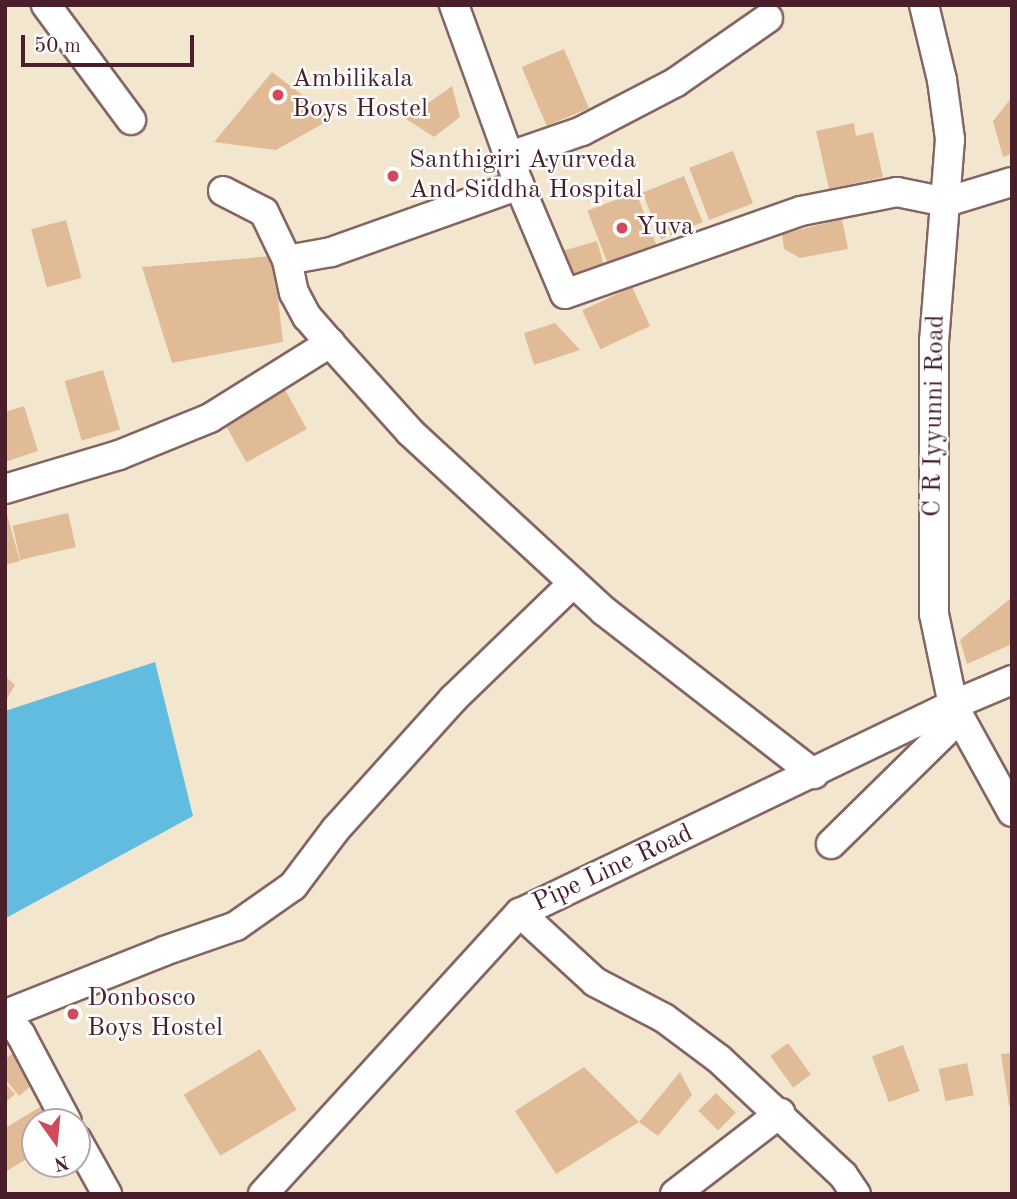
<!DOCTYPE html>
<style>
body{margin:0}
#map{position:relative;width:1017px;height:1199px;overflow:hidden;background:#f2e7ce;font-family:"Old Standard TT",serif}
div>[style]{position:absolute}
.water>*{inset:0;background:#61bcdf}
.building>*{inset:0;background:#e1bb95;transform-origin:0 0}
.roads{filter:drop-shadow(2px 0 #856564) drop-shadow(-2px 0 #856564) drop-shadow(0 2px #856564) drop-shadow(0 -2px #856564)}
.minor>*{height:28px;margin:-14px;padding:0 14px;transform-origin:14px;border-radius:14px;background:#fff}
.dots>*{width:19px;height:19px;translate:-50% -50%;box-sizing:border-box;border:4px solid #fff;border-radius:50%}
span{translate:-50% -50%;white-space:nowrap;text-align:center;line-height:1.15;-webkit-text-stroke:5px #fff;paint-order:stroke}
.poi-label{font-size:26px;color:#4a1f2b}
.left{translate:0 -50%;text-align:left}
.street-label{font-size:26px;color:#4a1f2b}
.frame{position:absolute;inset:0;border:7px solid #4a1f2b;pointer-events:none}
.north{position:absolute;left:21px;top:1108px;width:70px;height:70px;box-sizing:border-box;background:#fff;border:2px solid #b7a5aa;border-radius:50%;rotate:165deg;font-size:19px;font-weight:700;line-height:28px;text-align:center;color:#4a1f2b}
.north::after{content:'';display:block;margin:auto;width:24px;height:32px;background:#d1495b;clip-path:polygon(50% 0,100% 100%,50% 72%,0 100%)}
.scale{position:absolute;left:21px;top:35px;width:173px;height:32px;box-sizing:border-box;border:4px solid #4a1f2b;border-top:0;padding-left:9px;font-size:21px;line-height:24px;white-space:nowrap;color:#4a1f2b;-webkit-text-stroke:5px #fff;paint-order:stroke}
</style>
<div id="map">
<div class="water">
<div style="clip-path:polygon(155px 662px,193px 816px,6px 918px,5px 711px)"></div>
</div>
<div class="building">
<div style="left:564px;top:49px;width:64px;height:46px;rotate:67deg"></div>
<div style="clip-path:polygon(272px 72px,333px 118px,276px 150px,214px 142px)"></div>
<div style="clip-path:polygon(452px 86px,460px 117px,434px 137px,406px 119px)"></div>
<div style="clip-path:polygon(1012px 97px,1012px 153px,1003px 157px,993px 121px)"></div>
<div style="clip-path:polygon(854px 123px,856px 136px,873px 132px,883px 177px,829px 189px,816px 131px)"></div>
<div style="left:733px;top:151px;width:56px;height:47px;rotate:69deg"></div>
<div style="left:684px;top:176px;width:50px;height:45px;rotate:68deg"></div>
<div style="left:636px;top:192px;width:58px;height:52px;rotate:69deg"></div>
<div style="clip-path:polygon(842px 219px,848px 249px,800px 258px,784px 249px,782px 234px)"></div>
<div style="left:66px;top:220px;width:60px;height:36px;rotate:75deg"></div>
<div style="left:597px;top:241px;width:25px;height:36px;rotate:74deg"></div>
<div style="clip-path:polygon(273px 256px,283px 342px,172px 363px,142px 267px)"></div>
<div style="left:632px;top:287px;width:43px;height:55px;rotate:65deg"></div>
<div style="clip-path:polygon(555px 323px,580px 350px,534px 365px,524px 333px)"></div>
<div style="left:103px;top:370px;width:62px;height:40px;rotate:74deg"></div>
<div style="left:284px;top:388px;width:47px;height:69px;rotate:61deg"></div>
<div style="clip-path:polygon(24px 406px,38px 451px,5px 462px,5px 412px)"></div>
<div style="clip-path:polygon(5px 508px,20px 561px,5px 565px)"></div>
<div style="left:68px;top:513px;width:35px;height:57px;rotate:77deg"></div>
<div style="clip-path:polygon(1012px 597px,1012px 644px,967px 664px,960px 640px)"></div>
<div style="clip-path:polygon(5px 676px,15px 685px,5px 702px)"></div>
<div style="left:788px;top:1043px;width:39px;height:22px;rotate:54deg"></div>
<div style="left:903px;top:1045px;width:49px;height:33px;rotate:70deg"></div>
<div style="left:260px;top:1049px;width:71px;height:89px;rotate:59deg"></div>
<div style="clip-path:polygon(13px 1053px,37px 1081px,19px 1096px,5px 1079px,5px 1059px)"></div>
<div style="clip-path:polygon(1012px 1053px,1012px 1106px,1009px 1106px,1001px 1054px)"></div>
<div style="left:967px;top:1063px;width:33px;height:29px;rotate:78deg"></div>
<div style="clip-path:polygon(584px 1067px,639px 1122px,680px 1072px,692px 1095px,658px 1136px,639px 1122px,556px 1174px,515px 1111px)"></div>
<div style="clip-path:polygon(5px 1083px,15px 1094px,5px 1103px)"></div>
<div style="left:716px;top:1093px;width:28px;height:25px;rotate:45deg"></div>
<div style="clip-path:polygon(40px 1107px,49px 1122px,35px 1122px,35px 1154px,5px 1172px,5px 1128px)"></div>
</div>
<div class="roads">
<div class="minor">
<div style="left:46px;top:5px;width:143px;rotate:53.5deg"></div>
<div style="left:454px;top:5px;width:191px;rotate:70.1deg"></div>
<div style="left:519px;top:185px;width:118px;rotate:67.1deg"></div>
<div style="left:565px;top:294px;width:250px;rotate:-19.4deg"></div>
<div style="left:801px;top:211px;width:98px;rotate:-11.2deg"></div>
<div style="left:897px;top:192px;width:50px;rotate:11.5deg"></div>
<div style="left:946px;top:202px;width:69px;rotate:-16.9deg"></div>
<div style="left:924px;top:5px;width:77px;rotate:76.5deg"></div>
<div style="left:942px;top:80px;width:60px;rotate:82.3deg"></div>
<div style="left:950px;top:139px;width:203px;rotate:94.5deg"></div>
<div style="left:934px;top:341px;width:273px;rotate:90deg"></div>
<div style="left:934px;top:614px;width:93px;rotate:78.2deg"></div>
<div style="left:953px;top:705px;width:122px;rotate:61.1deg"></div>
<div style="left:510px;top:156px;width:76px;rotate:-19.1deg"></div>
<div style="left:582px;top:131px;width:106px;rotate:-27.5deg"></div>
<div style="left:676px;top:82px;width:112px;rotate:-34.8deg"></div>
<div style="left:223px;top:191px;width:46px;rotate:27.1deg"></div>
<div style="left:264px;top:212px;width:53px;rotate:64.4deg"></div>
<div style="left:330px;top:343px;width:35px;rotate:-131deg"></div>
<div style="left:307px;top:317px;width:27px;rotate:-118deg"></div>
<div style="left:294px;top:293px;width:34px;rotate:-102deg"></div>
<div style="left:287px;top:260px;width:45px;rotate:-10.3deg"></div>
<div style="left:331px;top:252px;width:200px;rotate:-19.6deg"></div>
<div style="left:5px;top:489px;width:119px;rotate:-16.6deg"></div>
<div style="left:119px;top:455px;width:98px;rotate:-22.1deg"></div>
<div style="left:210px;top:418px;width:142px;rotate:-32deg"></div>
<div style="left:330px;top:343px;width:120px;rotate:48deg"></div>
<div style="left:410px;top:432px;width:264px;rotate:42.7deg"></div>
<div style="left:604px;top:611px;width:266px;rotate:37.8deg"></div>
<div style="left:831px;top:844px;width:180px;rotate:-44.5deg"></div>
<div style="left:520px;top:913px;width:102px;rotate:42.6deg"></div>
<div style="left:595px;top:982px;width:78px;rotate:27.6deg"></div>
<div style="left:664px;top:1018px;width:69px;rotate:36.7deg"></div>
<div style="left:719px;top:1059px;width:170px;rotate:43.1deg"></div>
<div style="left:843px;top:1175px;width:23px;rotate:56deg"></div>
<div style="left:5px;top:1013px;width:27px;rotate:54deg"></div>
<div style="left:21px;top:1035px;width:98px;rotate:62.1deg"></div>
<div style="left:6px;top:1014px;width:170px;rotate:-21.7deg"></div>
<div style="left:164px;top:951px;width:76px;rotate:-19.1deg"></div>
<div style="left:236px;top:926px;width:70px;rotate:-35.1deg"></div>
<div style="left:293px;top:886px;width:71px;rotate:-53deg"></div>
<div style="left:336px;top:829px;width:175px;rotate:-48deg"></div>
<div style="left:453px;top:699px;width:167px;rotate:-44deg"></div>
<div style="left:77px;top:1140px;width:62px;rotate:60.9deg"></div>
<div style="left:263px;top:1194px;width:381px;rotate:-47.6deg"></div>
<div style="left:520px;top:913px;width:480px;rotate:-25.7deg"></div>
<div style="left:953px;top:705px;width:64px;rotate:-23deg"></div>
<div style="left:675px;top:1194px;width:133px;rotate:-37.6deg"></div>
</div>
</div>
<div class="dots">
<div style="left:278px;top:95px;background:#d1495b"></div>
<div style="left:393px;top:176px;background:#d1495b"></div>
<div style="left:622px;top:228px;background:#d1495b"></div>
<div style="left:73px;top:1014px;background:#d1495b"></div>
</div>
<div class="poi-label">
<span class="left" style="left:292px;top:95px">Ambilikala<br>Boys Hostel</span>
<span class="left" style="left:409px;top:176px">Santhigiri Ayurveda<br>And Siddha Hospital</span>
<span class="left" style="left:636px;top:228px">Yuva</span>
<span class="left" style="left:87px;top:1014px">Donbosco<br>Boys Hostel</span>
</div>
<div class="street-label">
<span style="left:935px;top:416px;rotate:-89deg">C R Iyyunni Road</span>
<span style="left:613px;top:869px;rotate:-25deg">Pipe Line Road</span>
</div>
<div class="frame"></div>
<div class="north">N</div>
<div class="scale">50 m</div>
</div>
